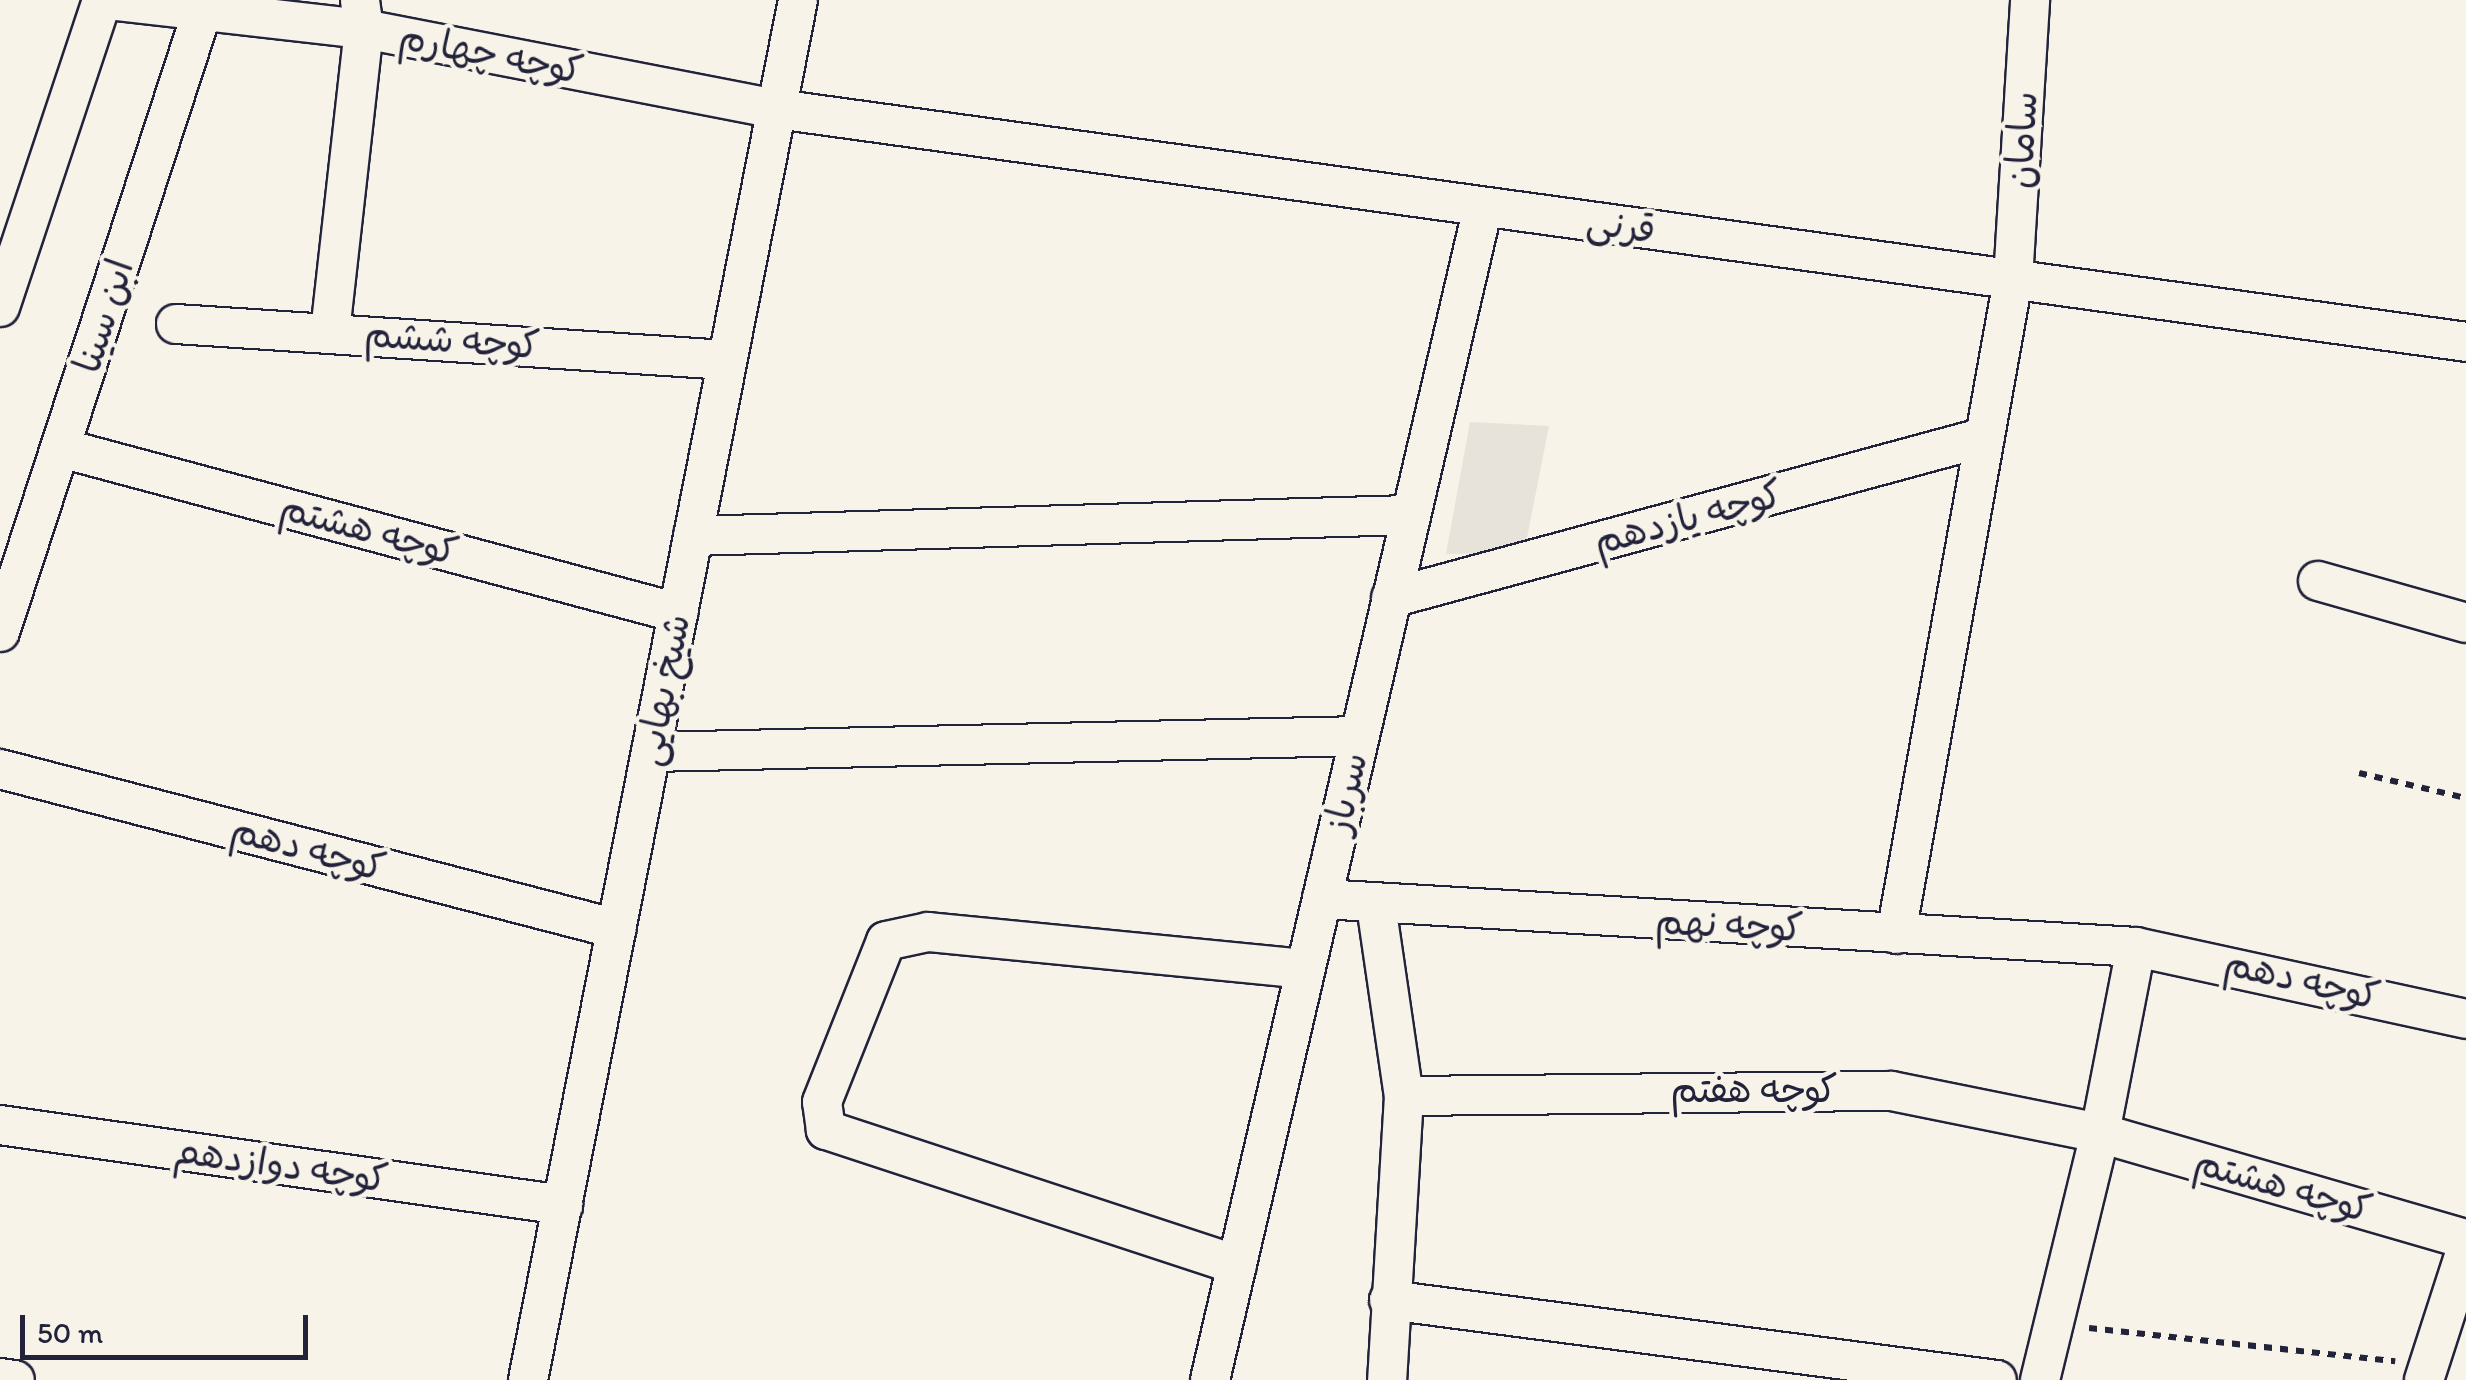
<!DOCTYPE html>
<meta charset="utf-8">
<style>
body{margin:0}
#map{position:relative;width:2466px;height:1380px;overflow:hidden;background:#f7f3e8;font-family:Itim,"Playpen Sans Arabic",sans-serif}
div>[style]{position:absolute}
.built>*{inset:0;background:#e7e3db}
.path>*{height:6px;margin-top:-3px;transform-origin:0;background:repeating-linear-gradient(90deg,#22223b 0 8px,transparent 0 16px)}
.roads{filter:drop-shadow(2px 0 #22223b) drop-shadow(-2px 0 #22223b) drop-shadow(0 2px #22223b) drop-shadow(0 -2px #22223b)}
.minor>*{height:38px;margin:-19px;padding:0 19px;transform-origin:19px;border-radius:19px;background:#f7f3e8}
span{translate:-50% -50%;white-space:nowrap;text-align:center;line-height:1.15;-webkit-text-stroke:9px #f7f3e8;paint-order:stroke}
.street-label{font-size:38px;color:#22223b}
.scale{position:absolute;left:20px;top:1315px;width:288px;height:45px;box-sizing:border-box;border:5px solid #22223b;border-top:0;padding-left:12px;font-size:30px;line-height:35px;white-space:nowrap;color:#22223b;-webkit-text-stroke:8px #f7f3e8;paint-order:stroke}
</style>
<div id="map">
<div class="built">
<div style="clip-path:polygon(1470px 422px,1549px 426px,1524px 553px,1446px 554px)"></div>
</div>
<div class="path">
<div style="left:2359px;top:773px;width:110px;rotate:13.2deg"></div>
<div style="left:2089px;top:1328px;width:308px;rotate:6.2deg"></div>
</div>
<div class="roads">
<div class="minor">
<div style="left:108px;top:0;width:258px;rotate:6.5deg"></div>
<div style="left:364px;top:29px;width:421px;rotate:11deg"></div>
<div style="left:777px;top:109px;width:1705px;rotate:7.85deg"></div>
<div style="left:0;top:307px;width:324px;rotate:-71.6deg"></div>
<div style="left:176px;top:324px;width:552px;rotate:3.74deg"></div>
<div style="left:330px;top:332px;width:305px;rotate:-83.6deg"></div>
<div style="left:364px;top:29px;width:29px;rotate:-98deg"></div>
<div style="left:61px;top:448px;width:639px;rotate:14.97deg"></div>
<div style="left:693px;top:536px;width:717px;rotate:-1.68deg"></div>
<div style="left:2318px;top:581px;width:154px;rotate:15.8deg"></div>
<div style="left:1391px;top:598px;width:615px;rotate:-15.17deg"></div>
<div style="left:0;top:632px;width:665px;rotate:-71.95deg"></div>
<div style="left:651px;top:752px;width:708px;rotate:-1.29deg"></div>
<div style="left:0;top:769px;width:637px;rotate:14.54deg"></div>
<div style="left:1322px;top:899px;width:815px;rotate:3.37deg"></div>
<div style="left:2136px;top:947px;width:338px;rotate:12.3deg"></div>
<div style="left:1376px;top:905px;width:193px;rotate:81.7deg"></div>
<div style="left:1404px;top:1096px;width:285px;rotate:93.4deg"></div>
<div style="left:1896px;top:934px;width:664px;rotate:-79.86deg"></div>
<div style="left:2013px;top:280px;width:281px;rotate:-86.5deg"></div>
<div style="left:1404px;top:1096px;width:487px;rotate:-0.6deg"></div>
<div style="left:1891px;top:1091px;width:213px;rotate:11.4deg"></div>
<div style="left:2100px;top:1133px;width:381px;rotate:16.2deg"></div>
<div style="left:0;top:1125px;width:569px;rotate:8.09deg"></div>
<div style="left:1237px;top:1265px;width:433px;rotate:-161.8deg"></div>
<div style="left:826px;top:1130px;width:28px;rotate:-98deg"></div>
<div style="left:822px;top:1102px;width:173px;rotate:-68.3deg"></div>
<div style="left:886px;top:941px;width:43px;rotate:-12.1deg"></div>
<div style="left:928px;top:932px;width:379px;rotate:5.6deg"></div>
<div style="left:1389px;top:1300px;width:613px;rotate:7.5deg"></div>
<div style="left:0;top:1378px;width:15px;rotate:8deg"></div>
<div style="left:528px;top:1380px;width:1406px;rotate:-78.93deg"></div>
<div style="left:1210px;top:1380px;width:1204px;rotate:-76.9deg"></div>
<div style="left:2040px;top:1380px;width:254px;rotate:-76.3deg"></div>
<div style="left:2100px;top:1133px;width:189px;rotate:-79deg"></div>
<div style="left:2424px;top:1380px;width:137px;rotate:-72.1deg"></div>
</div>
</div>
<div class="street-label">
<span style="left:491px;top:54px;rotate:11deg">کوچه چهارم</span>
<span style="left:2022px;top:140px;rotate:-87deg">سامان</span>
<span style="left:1621px;top:226px;rotate:8deg">قرنی</span>
<span style="left:104px;top:316px;rotate:-72deg">ابن سینا</span>
<span style="left:452px;top:340px;rotate:4deg">کوچه ششم</span>
<span style="left:1688px;top:518px;rotate:-15deg">کوچه یازدهم</span>
<span style="left:369px;top:530px;rotate:15deg">کوچه هشتم</span>
<span style="left:663px;top:690px;rotate:-79deg">شیخ بهایی</span>
<span style="left:1346px;top:793px;rotate:-77deg">سرباز</span>
<span style="left:308px;top:849px;rotate:15deg">کوچه دهم</span>
<span style="left:1729px;top:925px;rotate:3deg">کوچه نهم</span>
<span style="left:2302px;top:980px;rotate:13deg">کوچه دهم</span>
<span style="left:1754px;top:1090px">کوچه هفتم</span>
<span style="left:281px;top:1165px;rotate:8deg">کوچه دوازدهم</span>
<span style="left:2283px;top:1186px;rotate:16deg">کوچه هشتم</span>
</div>
<div class="scale">50 m</div>
</div>
